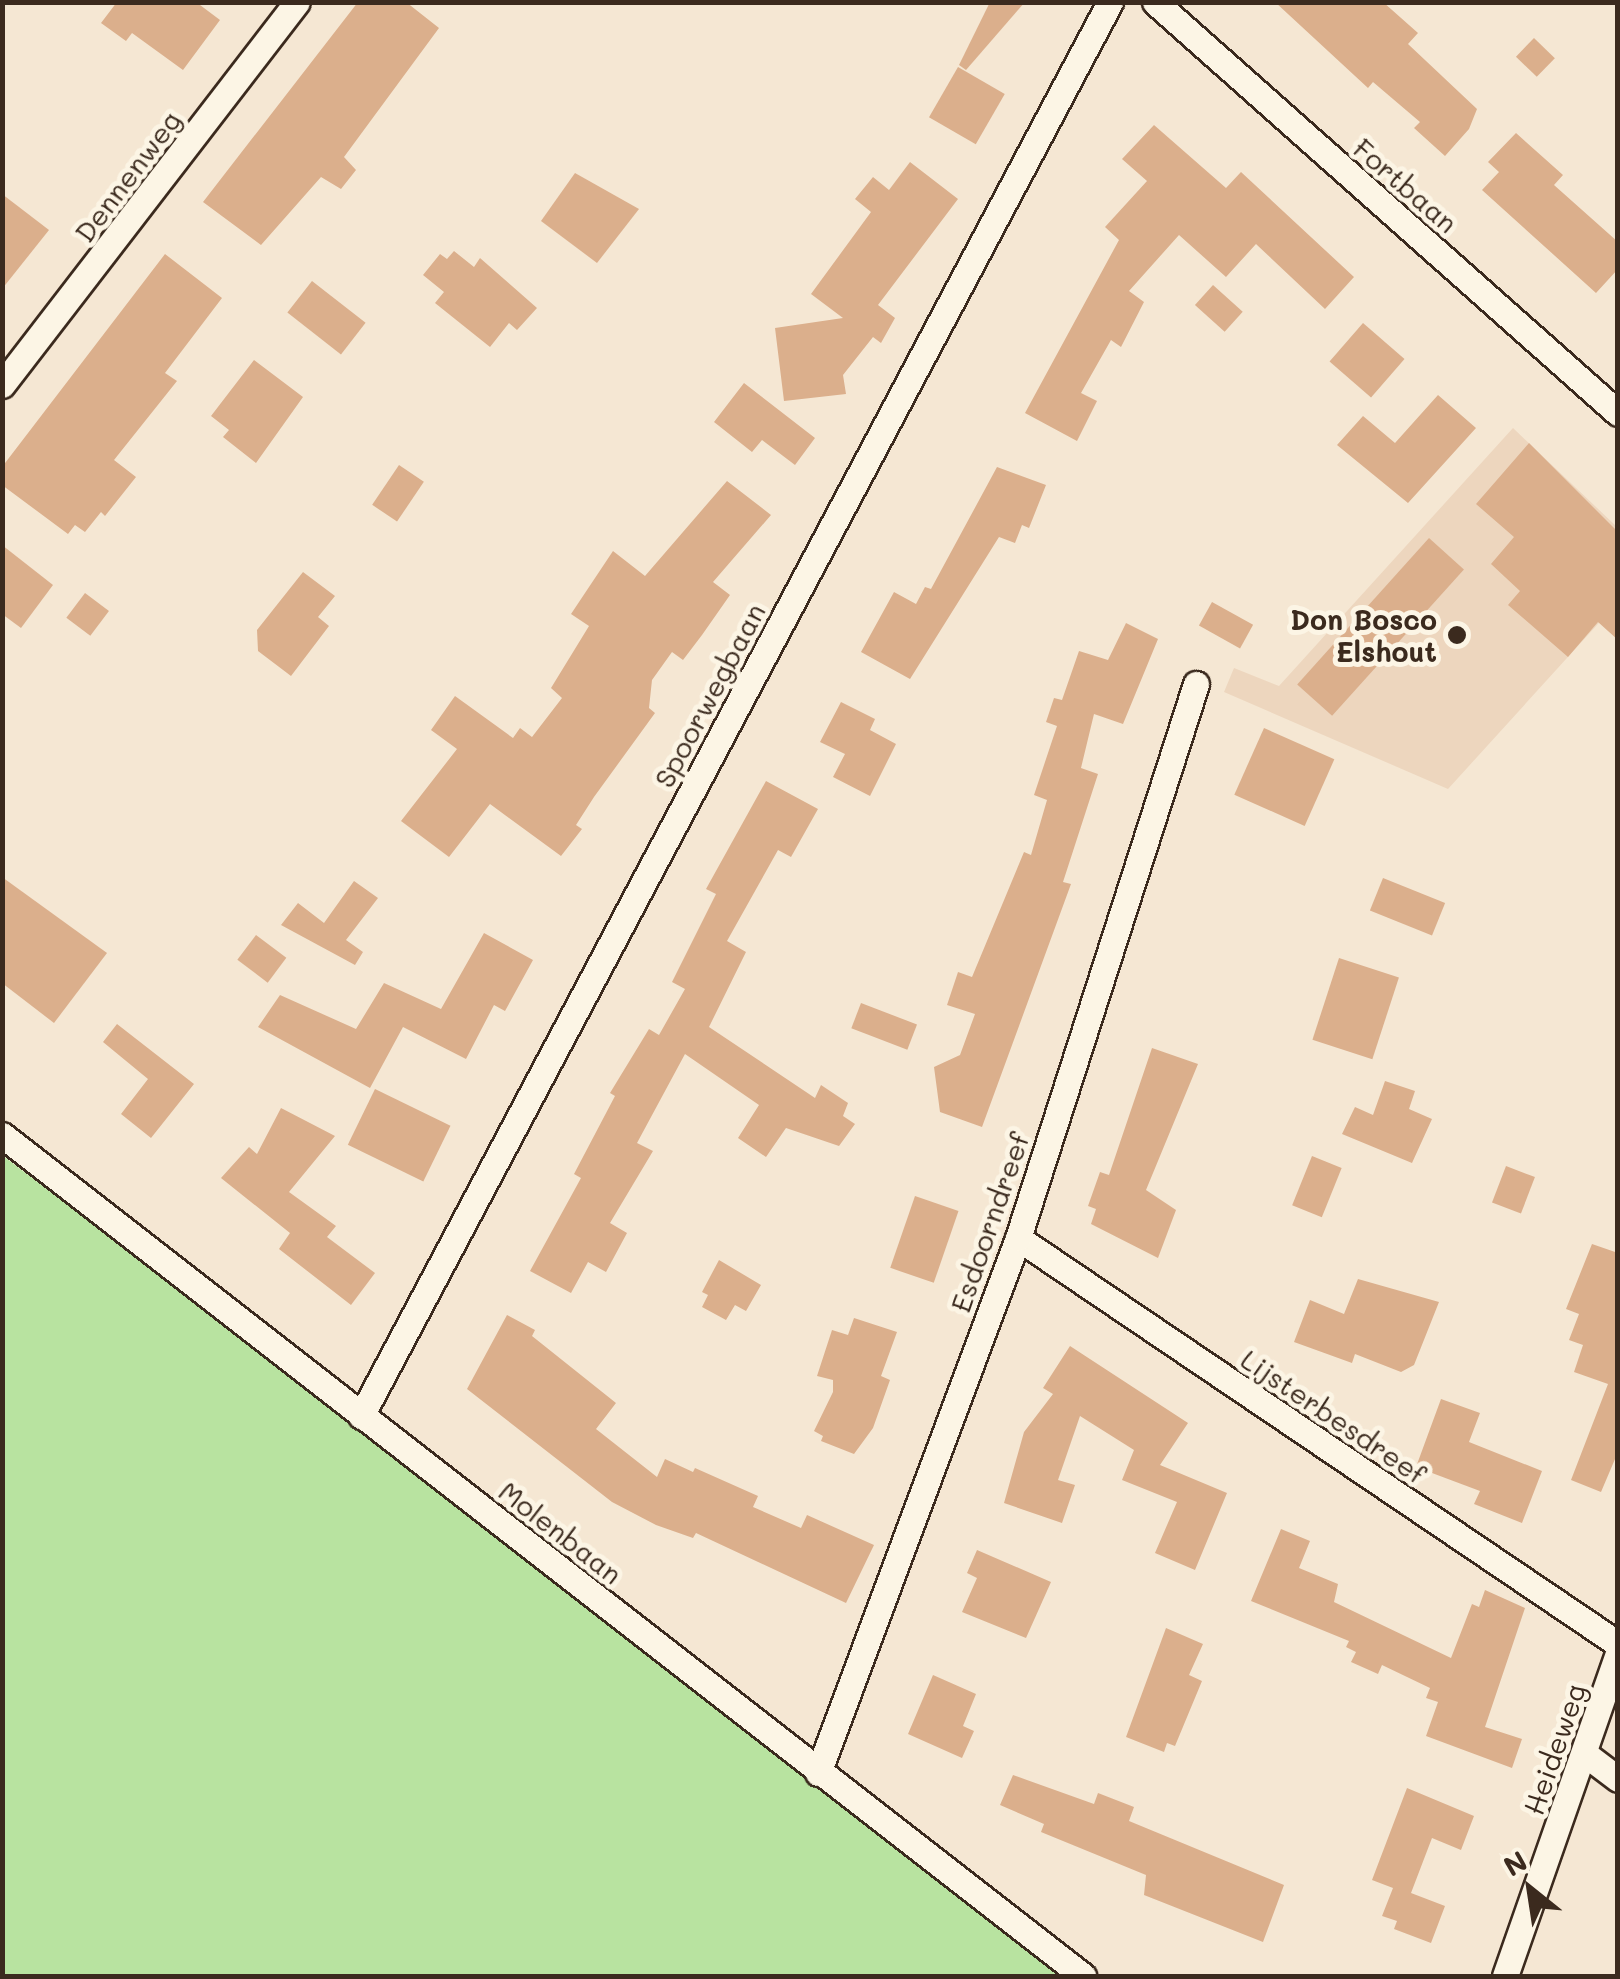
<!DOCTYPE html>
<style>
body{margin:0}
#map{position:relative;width:1620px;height:1979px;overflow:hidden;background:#f5e7d3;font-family:Mali,sans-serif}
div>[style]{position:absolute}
.built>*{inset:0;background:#edd6be}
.green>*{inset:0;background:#b8e3a0}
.building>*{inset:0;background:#dbaf8c;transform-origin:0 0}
.roads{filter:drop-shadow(2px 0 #3b2a1e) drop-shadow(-2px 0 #3b2a1e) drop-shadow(0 2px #3b2a1e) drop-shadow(0 -2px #3b2a1e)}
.minor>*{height:25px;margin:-12.5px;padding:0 12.5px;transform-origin:12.5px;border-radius:12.5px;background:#fcf5e5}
.dots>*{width:28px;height:28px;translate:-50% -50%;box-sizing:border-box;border:5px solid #fcf5e5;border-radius:50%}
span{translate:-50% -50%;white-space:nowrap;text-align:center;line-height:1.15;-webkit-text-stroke:10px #fcf5e5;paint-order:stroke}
.street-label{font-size:28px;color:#3b2a1e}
.poi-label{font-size:28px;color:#3b2a1e;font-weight:700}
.right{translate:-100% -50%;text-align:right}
.frame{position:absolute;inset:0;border:5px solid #3b2a1e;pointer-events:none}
.north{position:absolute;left:1480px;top:1839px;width:100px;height:100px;-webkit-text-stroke:8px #fcf5e5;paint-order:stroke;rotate:330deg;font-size:28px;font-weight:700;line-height:40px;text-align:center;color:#3b2a1e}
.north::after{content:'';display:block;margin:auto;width:35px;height:45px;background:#3b2a1e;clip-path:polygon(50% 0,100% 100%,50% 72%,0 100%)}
</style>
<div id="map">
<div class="built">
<div style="clip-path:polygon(1513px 428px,1617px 527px,1617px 603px,1448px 789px,1224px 692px,1234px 668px,1279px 686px)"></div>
</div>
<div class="green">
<div style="clip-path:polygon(2px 1155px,321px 1398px,1087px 1976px,3px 1976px)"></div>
</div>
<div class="building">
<div style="clip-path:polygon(117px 2px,196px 2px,220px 20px,183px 70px,132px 33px,126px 41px,101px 23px)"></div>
<div style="clip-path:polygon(358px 2px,406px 2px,439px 28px,344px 157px,356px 170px,341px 189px,321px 177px,261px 245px,203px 202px)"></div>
<div style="clip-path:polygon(990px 2px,1025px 2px,966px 70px,959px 65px)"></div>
<div style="clip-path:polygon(1275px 2px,1383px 2px,1418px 33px,1408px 44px,1477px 109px,1469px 129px,1445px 156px,1414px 128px,1420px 122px,1373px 82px,1368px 88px)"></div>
<div style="left:1534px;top:38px;width:29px;height:26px;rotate:44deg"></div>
<div style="left:958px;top:67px;width:54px;height:58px;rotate:30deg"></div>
<div style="clip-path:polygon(1154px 125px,1226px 188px,1241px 172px,1354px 277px,1325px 309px,1256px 244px,1226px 277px,1179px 235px,1129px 291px,1144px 302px,1121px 347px,1111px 340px,1081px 393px,1097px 401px,1077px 441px,1025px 413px,1119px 240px,1105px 227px,1147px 181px,1122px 159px)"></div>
<div style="clip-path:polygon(1516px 133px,1563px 175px,1554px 185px,1618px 242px,1618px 269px,1596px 293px,1482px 190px,1499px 172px,1488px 162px)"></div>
<div style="clip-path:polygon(910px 162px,958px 199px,878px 305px,895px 318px,881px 343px,873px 337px,843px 375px,846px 394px,784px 401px,775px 328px,843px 318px,811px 294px,871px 212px,855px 199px,873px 177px,889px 190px)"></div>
<div style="clip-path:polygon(575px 173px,639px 209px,597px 263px,541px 221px)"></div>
<div style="clip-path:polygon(2px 194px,49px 230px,2px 289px)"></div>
<div style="clip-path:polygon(454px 251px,474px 267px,480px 258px,537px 308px,517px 330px,509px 323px,490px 347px,435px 303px,444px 292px,423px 275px,440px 254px,447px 259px)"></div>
<div style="clip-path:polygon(165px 254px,222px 298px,165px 373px,177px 381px,114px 460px,136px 477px,105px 516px,101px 512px,85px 532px,75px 525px,68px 534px,2px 485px,2px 467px)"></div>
<div style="left:312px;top:281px;width:68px;height:40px;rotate:38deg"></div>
<div style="left:1213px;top:285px;width:40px;height:27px;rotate:42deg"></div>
<div style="left:1363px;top:323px;width:55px;height:51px;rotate:41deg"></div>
<div style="clip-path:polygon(254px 360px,303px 397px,256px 463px,223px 437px,229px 430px,211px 416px)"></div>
<div style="clip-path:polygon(744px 383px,815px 438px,795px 465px,762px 440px,752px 452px,714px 422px)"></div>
<div style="clip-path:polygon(1438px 395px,1476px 428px,1408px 503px,1337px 445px,1363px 416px,1395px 443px)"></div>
<div style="clip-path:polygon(1529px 443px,1618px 532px,1618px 640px,1598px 622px,1568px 657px,1508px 605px,1520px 591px,1491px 564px,1514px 537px,1476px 504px)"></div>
<div style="left:399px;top:465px;width:30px;height:48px;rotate:34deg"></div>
<div style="clip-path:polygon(997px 467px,1046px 485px,1029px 528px,1022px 525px,1015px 543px,999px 537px,910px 679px,861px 652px,894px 592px,916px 604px,925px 587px,931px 589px)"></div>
<div style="clip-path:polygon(727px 481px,771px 515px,713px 582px,730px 595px,702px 635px,683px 660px,672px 652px,652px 680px,649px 708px,655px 713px,594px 797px,576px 825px,582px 829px,561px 856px,490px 804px,449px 857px,401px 821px,457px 749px,431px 730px,455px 696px,513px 738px,520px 728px,532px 737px,562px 698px,551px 688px,589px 626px,571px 614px,613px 551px,645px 576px)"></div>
<div style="left:1429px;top:538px;width:47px;height:197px;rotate:42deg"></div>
<div style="clip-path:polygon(2px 545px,53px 585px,21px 628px,2px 614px)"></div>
<div style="clip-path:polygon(303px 572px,335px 596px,318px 617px,329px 626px,291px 676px,258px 651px,257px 630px)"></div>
<div style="left:85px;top:593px;width:30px;height:31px;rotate:37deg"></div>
<div style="left:1212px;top:602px;width:47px;height:27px;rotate:29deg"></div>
<div style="clip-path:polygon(1126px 623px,1158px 639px,1123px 724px,1094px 714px,1081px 768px,1098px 774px,1063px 882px,1071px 884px,982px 1127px,940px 1112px,934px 1067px,960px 1055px,975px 1014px,947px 1005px,958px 972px,972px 977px,1024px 852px,1031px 855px,1047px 800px,1034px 795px,1057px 726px,1046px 722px,1054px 698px,1062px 700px,1079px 651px,1108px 660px)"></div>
<div style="clip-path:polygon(841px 702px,875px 719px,870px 730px,896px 744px,870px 796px,833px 777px,845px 754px,820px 742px)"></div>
<div style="left:1264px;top:728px;width:77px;height:73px;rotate:24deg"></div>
<div style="clip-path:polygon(766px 781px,818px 809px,791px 857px,778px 850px,727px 941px,746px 952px,709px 1027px,815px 1098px,821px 1085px,848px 1103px,843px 1116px,855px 1124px,839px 1146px,786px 1128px,766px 1157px,738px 1138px,759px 1105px,685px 1054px,637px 1143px,653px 1151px,610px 1223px,627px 1233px,606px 1272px,588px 1262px,571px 1293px,530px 1271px,581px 1178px,574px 1174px,615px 1096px,610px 1093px,649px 1029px,659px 1035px,685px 989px,672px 982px,716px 894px,706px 889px)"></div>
<div style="clip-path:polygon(2px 877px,107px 953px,54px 1023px,2px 983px)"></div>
<div style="left:1383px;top:878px;width:67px;height:35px;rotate:22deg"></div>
<div style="clip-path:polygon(354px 881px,378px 898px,346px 940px,363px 952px,355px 965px,281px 925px,298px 903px,324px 923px)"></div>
<div style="clip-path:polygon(484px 933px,533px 960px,505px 1011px,494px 1005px,466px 1059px,403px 1027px,370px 1088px,258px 1027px,280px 995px,356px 1029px,384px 983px,441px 1009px)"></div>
<div style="left:256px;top:935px;width:38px;height:31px;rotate:37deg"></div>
<div style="left:1339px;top:958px;width:63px;height:86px;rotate:18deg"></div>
<div style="left:861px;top:1003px;width:60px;height:27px;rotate:21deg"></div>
<div style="clip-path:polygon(117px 1024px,194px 1084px,151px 1138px,121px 1114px,148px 1079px,103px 1042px)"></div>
<div style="clip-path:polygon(1152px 1048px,1198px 1064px,1146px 1190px,1176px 1210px,1158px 1258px,1091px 1224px,1096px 1209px,1088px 1206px,1100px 1172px,1109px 1175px)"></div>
<div style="clip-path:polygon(1385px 1081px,1415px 1091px,1409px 1109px,1432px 1119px,1412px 1163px,1342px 1134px,1355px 1107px,1373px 1115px)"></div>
<div style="left:375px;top:1089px;width:84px;height:62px;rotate:26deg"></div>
<div style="clip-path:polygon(281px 1108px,335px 1136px,289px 1192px,336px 1226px,327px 1237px,375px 1273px,351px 1305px,279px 1249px,290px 1233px,221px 1178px,249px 1147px,257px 1154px)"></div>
<div style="left:1312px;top:1156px;width:32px;height:53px;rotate:22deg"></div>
<div style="left:1506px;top:1166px;width:31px;height:39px;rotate:21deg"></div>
<div style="left:915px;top:1196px;width:46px;height:76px;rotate:19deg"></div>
<div style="clip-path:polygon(1592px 1244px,1618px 1253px,1618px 1452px,1601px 1492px,1571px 1480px,1608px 1384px,1574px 1372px,1583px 1345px,1569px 1340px,1579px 1314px,1566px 1309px)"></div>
<div style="clip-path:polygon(719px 1260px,761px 1285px,746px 1311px,735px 1305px,726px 1320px,702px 1307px,708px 1295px,702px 1292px)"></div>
<div style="clip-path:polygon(1358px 1279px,1439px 1302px,1414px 1365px,1401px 1372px,1355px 1354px,1352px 1363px,1294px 1342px,1310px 1300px,1344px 1314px)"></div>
<div style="clip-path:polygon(507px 1315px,535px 1330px,532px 1336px,616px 1403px,596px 1429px,657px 1477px,665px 1459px,693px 1472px,695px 1468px,758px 1496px,753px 1507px,801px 1528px,807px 1515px,874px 1545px,846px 1603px,696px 1533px,693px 1538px,656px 1525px,612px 1502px,467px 1389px)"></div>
<div style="clip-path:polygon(854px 1318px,897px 1332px,881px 1376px,890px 1380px,873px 1428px,854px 1454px,821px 1441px,823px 1436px,814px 1431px,833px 1392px,833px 1380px,817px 1376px,832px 1330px,848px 1335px)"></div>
<div style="clip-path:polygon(1070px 1346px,1188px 1423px,1160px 1465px,1227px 1493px,1195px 1570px,1155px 1553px,1177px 1502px,1122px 1480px,1134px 1450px,1080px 1416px,1058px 1480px,1075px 1485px,1062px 1523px,1004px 1503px,1024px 1432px,1053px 1394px,1043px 1388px)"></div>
<div style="clip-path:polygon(1441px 1399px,1480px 1413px,1469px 1442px,1542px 1471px,1522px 1523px,1474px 1504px,1480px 1491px,1416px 1467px)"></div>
<div style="clip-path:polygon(1281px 1529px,1310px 1541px,1299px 1568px,1338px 1584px,1334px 1602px,1451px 1658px,1472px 1604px,1479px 1607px,1485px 1590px,1525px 1608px,1485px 1727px,1522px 1739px,1512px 1768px,1426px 1736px,1438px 1702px,1426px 1698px,1430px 1688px,1382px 1665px,1378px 1674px,1351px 1662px,1356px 1652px,1346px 1647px,1349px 1641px,1251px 1601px)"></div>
<div style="clip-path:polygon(977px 1550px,1051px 1582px,1026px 1638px,962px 1612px,977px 1578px,967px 1573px)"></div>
<div style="clip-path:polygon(1166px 1628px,1203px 1644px,1189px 1675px,1202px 1681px,1175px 1746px,1167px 1743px,1164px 1752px,1126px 1737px)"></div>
<div style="clip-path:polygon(933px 1675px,976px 1694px,963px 1726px,974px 1731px,962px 1758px,908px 1734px)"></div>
<div style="clip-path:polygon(1013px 1775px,1094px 1804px,1098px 1793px,1134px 1807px,1129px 1821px,1284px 1885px,1263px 1942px,1144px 1895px,1146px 1875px,1041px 1832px,1044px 1824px,1000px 1805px)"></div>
<div style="clip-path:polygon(1407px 1788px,1474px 1816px,1461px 1850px,1432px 1838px,1411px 1893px,1445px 1906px,1431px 1943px,1394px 1929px,1397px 1921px,1382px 1916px,1393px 1888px,1372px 1880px)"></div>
</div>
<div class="roads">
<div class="minor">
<div style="left:1155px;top:2px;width:619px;rotate:41.6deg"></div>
<div style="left:2px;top:385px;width:483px;rotate:-52.4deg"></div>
<div style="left:2px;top:1135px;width:1370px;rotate:37.88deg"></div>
<div style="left:1018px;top:1238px;width:724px;rotate:34.08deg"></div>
<div style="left:361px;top:1416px;width:1600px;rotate:-62.09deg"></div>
<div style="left:1585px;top:1754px;width:41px;rotate:37.1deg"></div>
<div style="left:818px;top:1773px;width:571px;rotate:-69.5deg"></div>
<div style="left:1018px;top:1238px;width:582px;rotate:-72.19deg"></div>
<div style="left:1505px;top:1976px;width:342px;rotate:-70.7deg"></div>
</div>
</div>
<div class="dots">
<div style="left:1457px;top:635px;background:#3b2a1e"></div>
</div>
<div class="street-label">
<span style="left:127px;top:176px;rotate:-53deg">Dennenweg</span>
<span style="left:1406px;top:185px;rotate:41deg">Fortbaan</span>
<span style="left:709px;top:695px;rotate:-62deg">Spoorwegbaan</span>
<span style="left:989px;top:1222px;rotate:-71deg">Esdoorndreef</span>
<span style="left:1334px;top:1416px;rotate:34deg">Lijsterbesdreef</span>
<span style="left:561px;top:1532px;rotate:38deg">Molenbaan</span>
<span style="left:1554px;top:1749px;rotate:-71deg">Heideweg</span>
</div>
<div class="poi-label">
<span class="right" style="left:1437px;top:635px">Don Bosco<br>Elshout</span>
</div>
<div class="frame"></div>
<div class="north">N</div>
</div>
